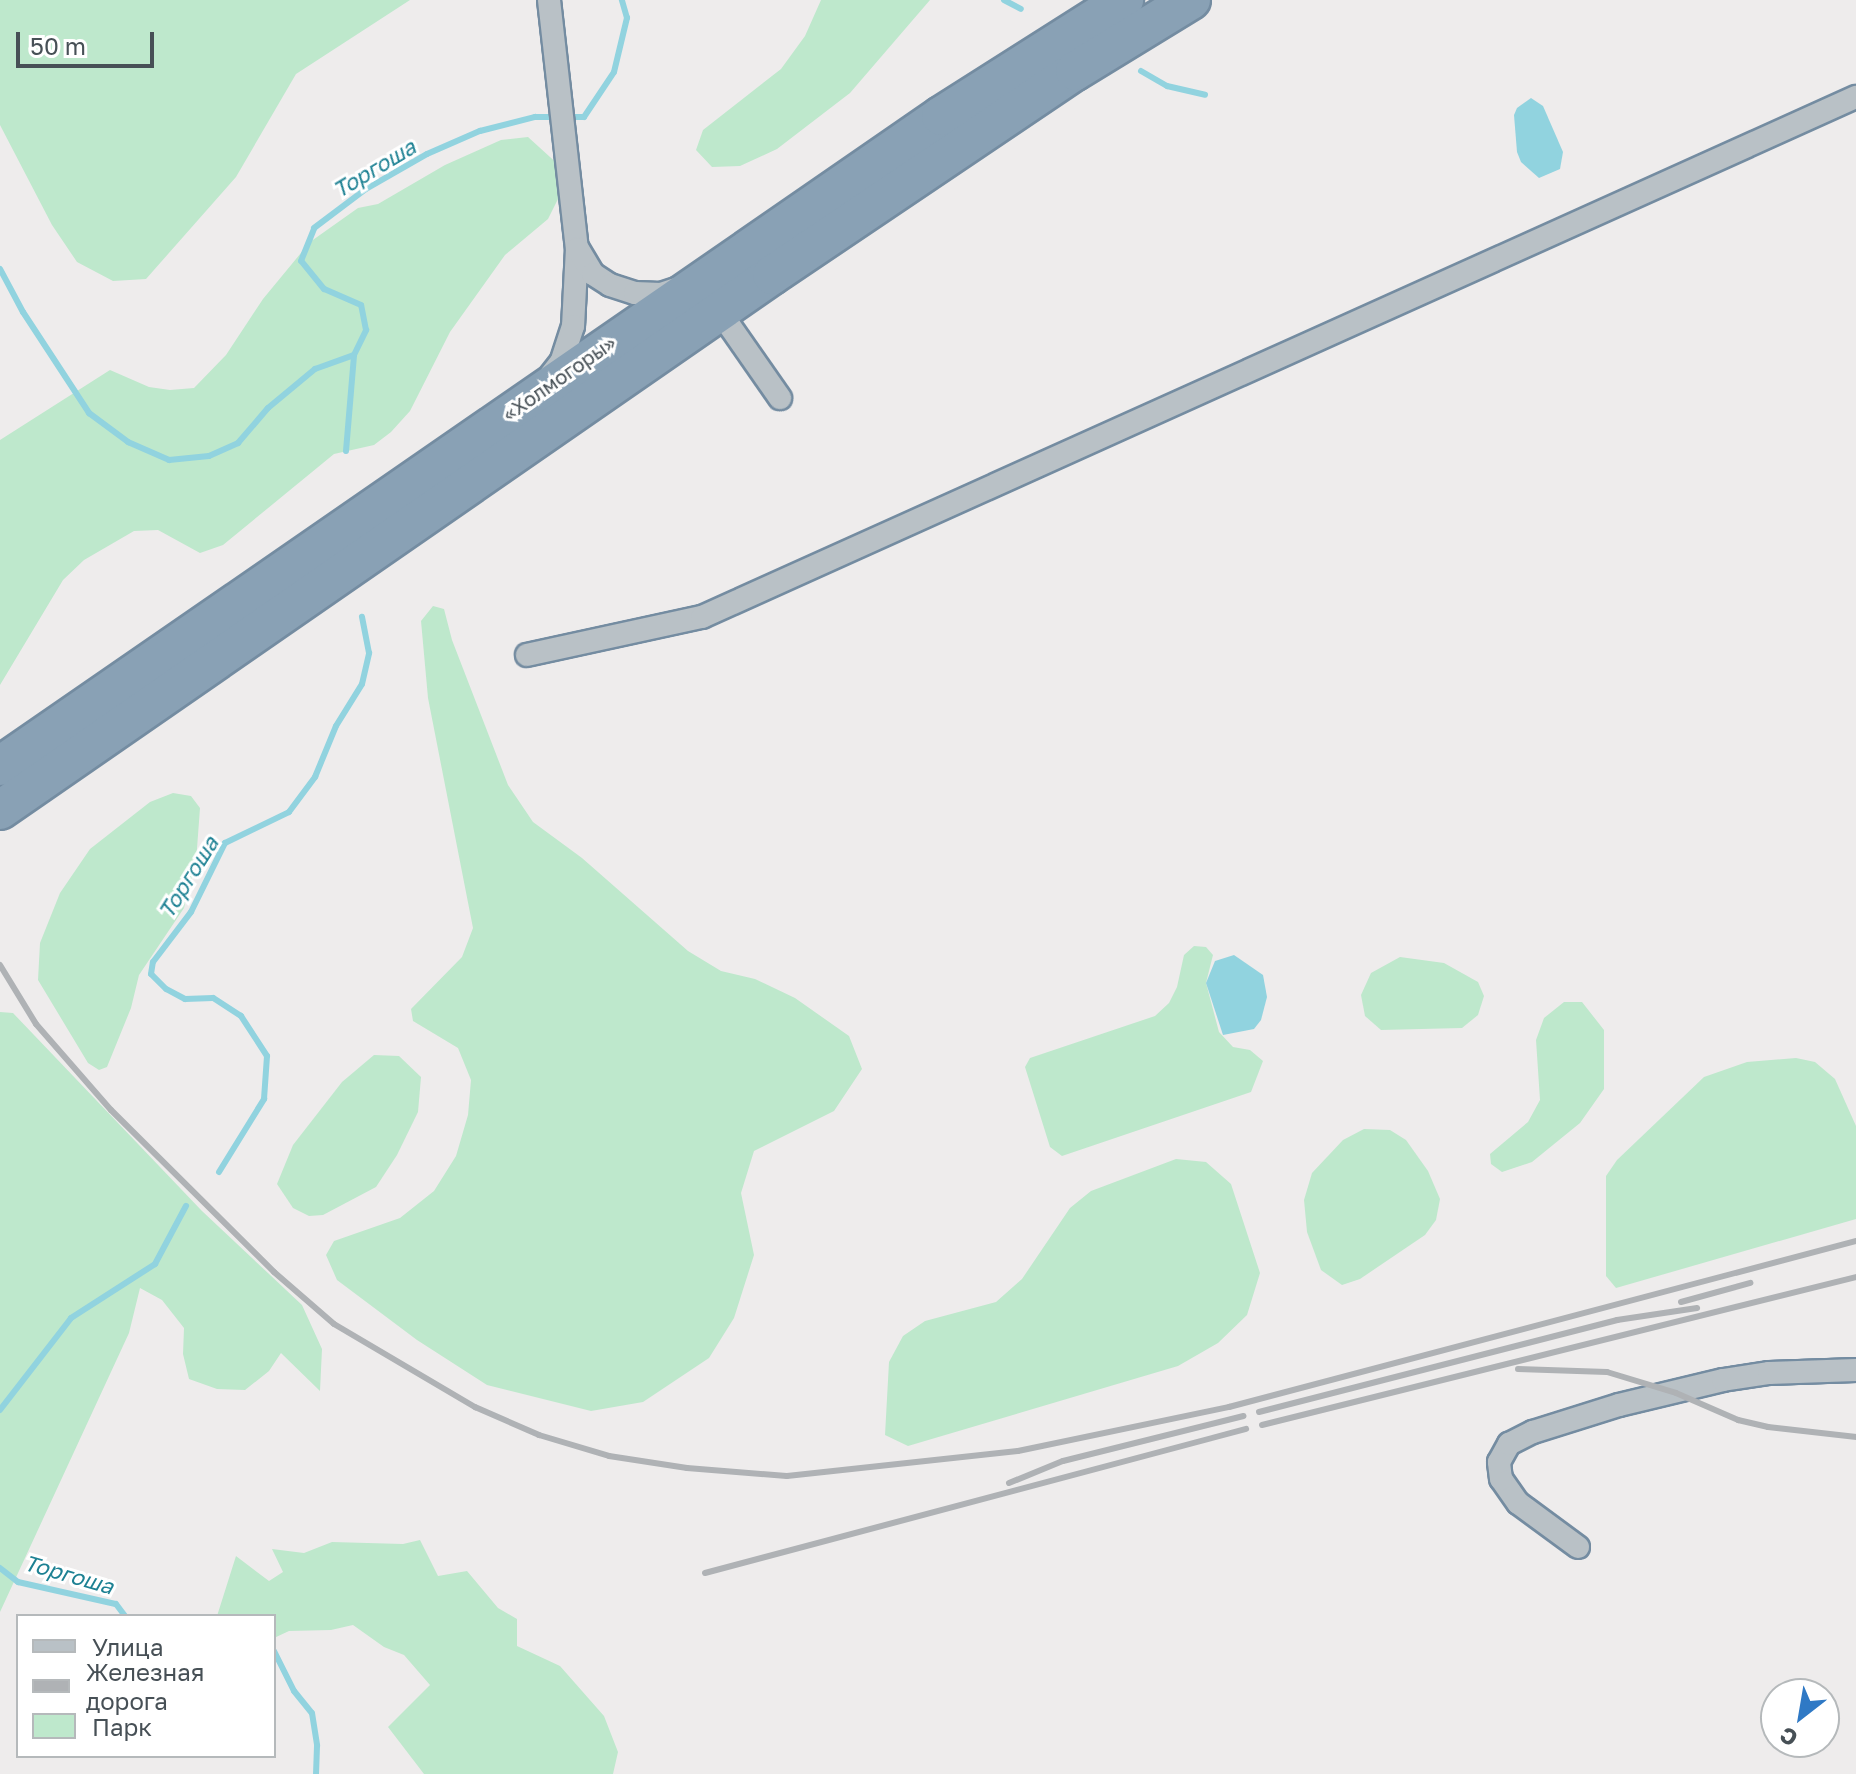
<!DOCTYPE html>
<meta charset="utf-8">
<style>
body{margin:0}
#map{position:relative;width:1856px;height:1774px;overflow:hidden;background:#eeecec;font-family:"Golos Text",sans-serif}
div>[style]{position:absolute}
.green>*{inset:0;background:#bee8cc}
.water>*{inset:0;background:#91d3df}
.stream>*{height:6px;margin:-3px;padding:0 3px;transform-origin:3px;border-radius:3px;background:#91d3df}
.roads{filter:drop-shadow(2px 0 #748ca1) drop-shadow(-2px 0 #748ca1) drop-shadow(0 2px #748ca1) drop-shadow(0 -2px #748ca1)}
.street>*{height:22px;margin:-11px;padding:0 11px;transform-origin:11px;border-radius:11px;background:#b9c1c6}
.highway>*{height:38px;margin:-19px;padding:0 19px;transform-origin:19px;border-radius:19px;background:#89a1b5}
.rail>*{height:6px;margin:-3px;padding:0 3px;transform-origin:3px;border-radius:3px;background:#afb2b5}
span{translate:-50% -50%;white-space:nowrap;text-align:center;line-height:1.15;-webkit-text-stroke:6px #fff;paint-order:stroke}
.street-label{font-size:20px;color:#475056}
.water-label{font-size:22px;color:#1d8193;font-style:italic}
.legend{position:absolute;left:16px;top:1614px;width:260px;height:144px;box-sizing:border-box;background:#fff;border:2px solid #b5b9bb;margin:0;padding:10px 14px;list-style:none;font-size:24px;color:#475056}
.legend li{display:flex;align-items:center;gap:16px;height:40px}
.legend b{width:40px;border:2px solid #b5b9bb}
.north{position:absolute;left:1760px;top:1678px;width:80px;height:80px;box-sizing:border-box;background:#fff;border:2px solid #b5b9bb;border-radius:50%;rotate:211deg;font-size:22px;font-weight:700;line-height:32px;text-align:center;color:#475056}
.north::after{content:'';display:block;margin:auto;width:28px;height:36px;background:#2f79c5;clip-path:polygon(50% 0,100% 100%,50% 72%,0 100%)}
.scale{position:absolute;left:16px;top:32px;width:138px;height:36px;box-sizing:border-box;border:4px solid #475056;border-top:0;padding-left:10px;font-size:24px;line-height:28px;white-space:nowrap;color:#475056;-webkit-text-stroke:6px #fff;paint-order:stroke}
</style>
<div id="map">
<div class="green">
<div style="clip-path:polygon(0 0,410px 0,296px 74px,236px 177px,146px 279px,113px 281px,77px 262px,52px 225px,0 125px)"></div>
<div style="clip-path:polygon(821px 0,930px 0,850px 93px,777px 149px,740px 166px,712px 167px,696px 150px,703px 130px,781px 69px,805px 36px)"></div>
<div style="clip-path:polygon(528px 137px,561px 167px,564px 187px,548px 219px,505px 255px,450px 332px,410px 411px,391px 432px,374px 445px,334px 454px,223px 545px,200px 553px,158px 530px,134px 531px,84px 560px,63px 580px,0 685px,0 440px,110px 370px,149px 387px,170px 390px,194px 388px,226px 355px,263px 299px,310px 242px,358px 208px,378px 204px,445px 165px,501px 140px)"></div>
<div style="clip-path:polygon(433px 606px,444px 609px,452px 640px,508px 785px,533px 822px,582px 858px,688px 951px,721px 971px,755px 979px,795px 998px,849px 1036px,862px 1069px,834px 1111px,754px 1151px,741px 1193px,754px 1255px,734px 1318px,709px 1358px,643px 1402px,591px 1411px,487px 1385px,417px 1340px,337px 1280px,326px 1255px,334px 1241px,400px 1218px,434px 1191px,456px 1156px,468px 1115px,471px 1080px,458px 1048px,413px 1021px,411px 1009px,462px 957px,473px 928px,428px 698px,421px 621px)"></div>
<div style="clip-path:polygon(173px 793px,191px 796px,200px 808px,196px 862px,184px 908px,139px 975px,131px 1008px,107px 1067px,99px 1070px,88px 1063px,38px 980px,40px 943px,60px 893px,90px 849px,150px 802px)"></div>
<div style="clip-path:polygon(1194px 946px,1206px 947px,1213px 955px,1206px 983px,1219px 1032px,1233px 1047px,1250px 1050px,1263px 1061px,1251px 1092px,1062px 1156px,1050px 1147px,1025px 1067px,1030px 1058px,1155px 1016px,1169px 1003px,1177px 987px,1184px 955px)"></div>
<div style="clip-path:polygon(1400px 957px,1444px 963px,1478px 982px,1484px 996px,1478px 1015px,1462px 1028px,1381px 1030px,1365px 1016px,1361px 995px,1371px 973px)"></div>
<div style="clip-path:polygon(1564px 1002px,1582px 1002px,1604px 1030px,1604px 1089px,1580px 1123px,1532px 1162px,1502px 1172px,1491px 1164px,1490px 1154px,1528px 1122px,1540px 1100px,1536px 1040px,1544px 1018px)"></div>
<div style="clip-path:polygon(0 1012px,13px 1013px,202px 1211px,302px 1305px,322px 1349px,320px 1391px,281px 1353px,269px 1371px,245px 1390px,217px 1389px,189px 1379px,183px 1354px,184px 1328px,162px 1300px,140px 1288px,129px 1333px,0 1612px)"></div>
<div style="clip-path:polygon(374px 1055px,399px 1056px,421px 1077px,418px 1112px,397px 1155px,376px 1187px,323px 1215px,309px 1216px,293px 1208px,277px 1184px,293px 1145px,342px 1082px)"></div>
<div style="clip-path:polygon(1796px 1058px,1815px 1062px,1835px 1079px,1856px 1126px,1856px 1219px,1616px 1288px,1606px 1276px,1606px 1176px,1617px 1160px,1704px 1077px,1747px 1062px)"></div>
<div style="clip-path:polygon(1364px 1129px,1390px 1130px,1406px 1140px,1428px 1171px,1440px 1199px,1436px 1220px,1425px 1235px,1360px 1279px,1342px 1285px,1321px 1270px,1307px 1232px,1304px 1200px,1312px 1173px,1343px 1140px)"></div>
<div style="clip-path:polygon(1176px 1159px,1206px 1162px,1231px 1184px,1260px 1273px,1247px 1315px,1218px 1343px,1178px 1366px,908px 1446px,885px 1435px,889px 1362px,903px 1336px,925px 1321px,996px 1302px,1022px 1279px,1070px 1208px,1091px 1191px)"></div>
<div style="clip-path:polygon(420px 1540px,438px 1576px,467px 1571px,498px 1608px,517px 1619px,517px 1646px,560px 1666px,604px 1716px,618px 1752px,613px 1774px,424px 1774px,388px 1727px,430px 1685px,404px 1655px,384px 1647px,353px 1625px,331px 1630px,289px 1631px,274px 1638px,274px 1616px,217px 1616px,236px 1556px,269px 1581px,283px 1572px,272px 1549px,304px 1553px,332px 1542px,403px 1544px)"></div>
</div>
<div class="water">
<div style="clip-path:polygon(1531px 98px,1543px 106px,1563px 152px,1560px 169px,1539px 178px,1521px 162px,1517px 152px,1514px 115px,1517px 108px)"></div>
<div style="clip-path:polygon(1234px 955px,1263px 975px,1267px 997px,1261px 1020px,1254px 1029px,1223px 1035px,1206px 983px,1215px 961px)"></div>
</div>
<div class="stream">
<div style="left:1004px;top:0;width:19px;rotate:28deg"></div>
<div style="left:1141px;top:71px;width:30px;rotate:30deg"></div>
<div style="left:1167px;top:86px;width:39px;rotate:13deg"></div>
<div style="left:567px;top:117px;width:17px"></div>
<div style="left:584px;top:117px;width:54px;rotate:-56.3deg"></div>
<div style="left:614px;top:72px;width:56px;rotate:-76.5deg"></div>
<div style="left:627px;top:18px;width:19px;rotate:-106deg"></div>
<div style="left:0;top:269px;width:49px;rotate:61.9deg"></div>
<div style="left:23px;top:312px;width:121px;rotate:56.8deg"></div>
<div style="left:89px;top:413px;width:49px;rotate:36.6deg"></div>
<div style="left:128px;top:442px;width:45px;rotate:23.7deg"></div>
<div style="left:169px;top:460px;width:40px;rotate:-5.7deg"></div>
<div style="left:209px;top:456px;width:32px;rotate:-24deg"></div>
<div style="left:238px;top:443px;width:46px;rotate:-49.4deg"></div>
<div style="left:268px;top:408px;width:61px;rotate:-39.7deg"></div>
<div style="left:315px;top:369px;width:41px;rotate:-19.7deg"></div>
<div style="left:346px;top:451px;width:96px;rotate:-85.2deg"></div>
<div style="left:354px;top:355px;width:28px;rotate:-64deg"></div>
<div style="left:366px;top:330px;width:25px;rotate:-101deg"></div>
<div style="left:361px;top:305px;width:40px;rotate:-156.6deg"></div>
<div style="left:324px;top:289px;width:36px;rotate:-129deg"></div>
<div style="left:301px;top:261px;width:35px;rotate:-68deg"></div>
<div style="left:314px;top:228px;width:65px;rotate:-36.9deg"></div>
<div style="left:366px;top:189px;width:70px;rotate:-29.8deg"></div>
<div style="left:427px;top:154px;width:58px;rotate:-23.5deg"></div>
<div style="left:480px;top:131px;width:57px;rotate:-14.3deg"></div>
<div style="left:535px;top:117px;width:21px"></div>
<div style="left:219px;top:1172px;width:86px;rotate:-58.3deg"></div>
<div style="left:264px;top:1099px;width:43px;rotate:-86deg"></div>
<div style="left:267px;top:1056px;width:48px;rotate:-123deg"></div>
<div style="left:241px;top:1016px;width:33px;rotate:-147deg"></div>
<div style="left:213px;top:998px;width:28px;rotate:178deg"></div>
<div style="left:185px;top:999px;width:21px;rotate:-152deg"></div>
<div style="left:166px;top:989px;width:21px;rotate:-135deg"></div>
<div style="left:151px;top:974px;width:12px;rotate:-81deg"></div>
<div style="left:153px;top:962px;width:63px;rotate:-52.8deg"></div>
<div style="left:191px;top:912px;width:77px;rotate:-63.8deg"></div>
<div style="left:225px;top:843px;width:71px;rotate:-25.8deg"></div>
<div style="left:289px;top:812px;width:44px;rotate:-53.4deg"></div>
<div style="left:315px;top:777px;width:55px;rotate:-67.6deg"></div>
<div style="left:336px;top:726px;width:49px;rotate:-58.2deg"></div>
<div style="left:362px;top:684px;width:32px;rotate:-77deg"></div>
<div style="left:369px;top:653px;width:37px;rotate:-101deg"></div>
<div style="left:0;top:1410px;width:116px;rotate:-52.3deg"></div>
<div style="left:71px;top:1318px;width:100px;rotate:-32.7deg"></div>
<div style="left:155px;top:1264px;width:66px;rotate:-61.9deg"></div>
<div style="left:0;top:1568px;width:23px;rotate:38deg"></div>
<div style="left:18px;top:1582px;width:100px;rotate:12.7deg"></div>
<div style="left:116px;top:1604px;width:15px;rotate:53deg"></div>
<div style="left:274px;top:1651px;width:45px;rotate:63.4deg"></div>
<div style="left:294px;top:1691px;width:28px;rotate:51deg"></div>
<div style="left:312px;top:1713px;width:33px;rotate:81deg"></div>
<div style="left:317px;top:1746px;width:28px;rotate:92deg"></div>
</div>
<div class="roads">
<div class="street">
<div style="left:549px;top:0;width:250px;rotate:83.6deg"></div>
<div style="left:577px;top:248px;width:78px;rotate:92.9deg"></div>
<div style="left:573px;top:326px;width:38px;rotate:108deg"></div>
<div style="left:561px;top:362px;width:16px;rotate:128deg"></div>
<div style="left:578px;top:249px;width:29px;rotate:59deg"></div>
<div style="left:593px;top:274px;width:20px;rotate:33deg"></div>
<div style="left:610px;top:285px;width:26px;rotate:18deg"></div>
<div style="left:635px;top:293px;width:26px;rotate:2deg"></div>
<div style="left:661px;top:294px;width:20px;rotate:-18deg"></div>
<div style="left:720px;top:312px;width:105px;rotate:55.1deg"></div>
<div style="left:527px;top:655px;width:179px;rotate:-12.3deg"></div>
<div style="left:702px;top:617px;width:1266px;rotate:-24.26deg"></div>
<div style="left:1578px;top:1547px;width:74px;rotate:-143.7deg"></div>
<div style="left:1518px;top:1503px;width:29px;rotate:-125deg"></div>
<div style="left:1501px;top:1479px;width:17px;rotate:-97deg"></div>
<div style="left:1499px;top:1462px;width:21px;rotate:-61deg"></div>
<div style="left:1509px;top:1444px;width:27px;rotate:-27deg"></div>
<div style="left:1533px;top:1432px;width:90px;rotate:-17.4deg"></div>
<div style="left:1619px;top:1405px;width:107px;rotate:-13.5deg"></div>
<div style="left:1723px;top:1380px;width:47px;rotate:-8.7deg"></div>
<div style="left:1769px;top:1373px;width:87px;rotate:-2deg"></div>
</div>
<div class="highway">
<div style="left:0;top:766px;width:1144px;rotate:-34.63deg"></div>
<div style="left:941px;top:116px;width:217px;rotate:-32.4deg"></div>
<div style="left:0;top:810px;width:939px;rotate:-34.72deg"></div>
<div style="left:772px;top:275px;width:365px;rotate:-34deg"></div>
<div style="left:1075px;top:71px;width:136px;rotate:-31.5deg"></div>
</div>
</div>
<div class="rail">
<div style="left:0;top:965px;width:69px;rotate:58.6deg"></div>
<div style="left:36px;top:1024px;width:114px;rotate:48.9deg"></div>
<div style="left:111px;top:1110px;width:230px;rotate:44.8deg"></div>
<div style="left:274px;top:1272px;width:79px;rotate:40.9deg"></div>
<div style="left:334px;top:1324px;width:164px;rotate:30.5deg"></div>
<div style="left:475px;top:1407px;width:70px;rotate:23.6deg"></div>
<div style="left:539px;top:1435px;width:73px;rotate:16.7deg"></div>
<div style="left:609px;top:1456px;width:79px;rotate:8.7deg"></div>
<div style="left:687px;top:1468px;width:100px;rotate:4.6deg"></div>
<div style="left:787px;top:1476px;width:232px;rotate:-6.2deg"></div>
<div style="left:1018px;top:1451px;width:216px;rotate:-11.8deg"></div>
<div style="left:1229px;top:1407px;width:649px;rotate:-14.83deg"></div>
<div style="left:1681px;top:1302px;width:72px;rotate:-15.4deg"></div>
<div style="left:1518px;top:1369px;width:89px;rotate:1.9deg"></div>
<div style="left:1607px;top:1372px;width:72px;rotate:16.9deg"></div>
<div style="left:1676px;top:1393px;width:68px;rotate:23.5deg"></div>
<div style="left:1738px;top:1420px;width:31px;rotate:13deg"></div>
<div style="left:1768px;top:1427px;width:89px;rotate:6.5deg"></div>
<div style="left:1259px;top:1412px;width:370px;rotate:-14.4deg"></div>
<div style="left:1617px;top:1320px;width:81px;rotate:-8.5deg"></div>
<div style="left:1262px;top:1425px;width:612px;rotate:-13.99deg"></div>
<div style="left:1009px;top:1483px;width:58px;rotate:-22.2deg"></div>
<div style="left:1063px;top:1461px;width:186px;rotate:-14deg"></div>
<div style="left:705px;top:1573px;width:560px;rotate:-14.91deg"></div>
</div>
<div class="street-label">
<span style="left:559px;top:378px;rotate:-35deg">«Холмогоры»</span>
</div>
<div class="water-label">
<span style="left:374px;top:168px;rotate:-31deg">Торгоша</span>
<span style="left:188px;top:877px;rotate:-58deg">Торгоша</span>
<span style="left:69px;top:1574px;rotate:16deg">Торгоша</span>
</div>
<ul class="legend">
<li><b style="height:10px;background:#b9c1c6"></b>Улица</li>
<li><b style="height:10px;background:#afb2b5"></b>Железная дорога</li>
<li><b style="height:22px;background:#bee8cc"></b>Парк</li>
</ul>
<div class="north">С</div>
<div class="scale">50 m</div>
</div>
